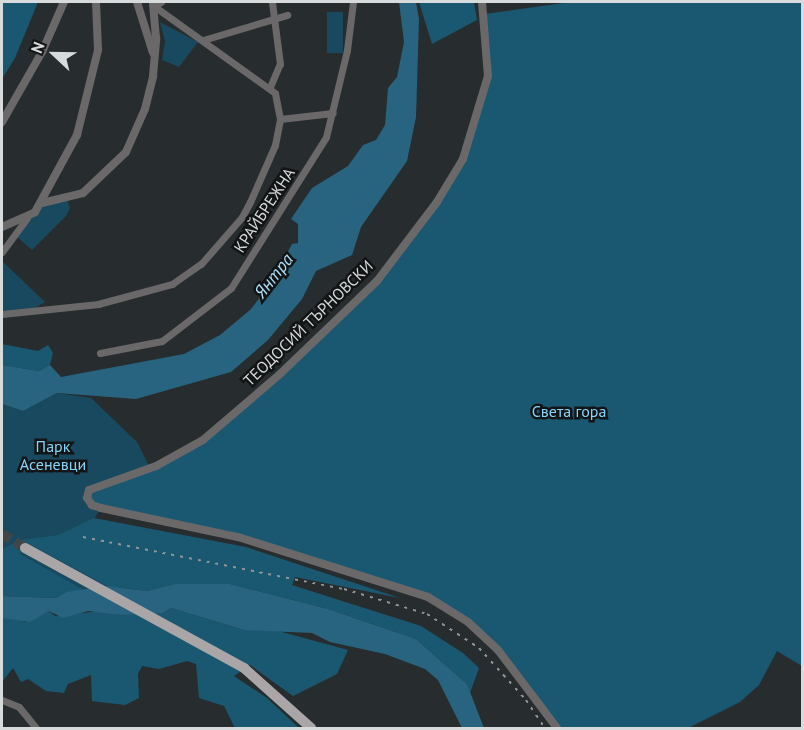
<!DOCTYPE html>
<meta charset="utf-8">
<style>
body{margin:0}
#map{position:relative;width:804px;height:730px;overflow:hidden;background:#272c2f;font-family:"PT Sans",sans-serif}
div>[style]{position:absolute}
.green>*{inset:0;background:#19495e;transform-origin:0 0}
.forest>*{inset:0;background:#1a5872}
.water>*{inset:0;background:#28647f}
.primary-tunnel>*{height:10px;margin-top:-5px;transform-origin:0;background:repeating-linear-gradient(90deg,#414649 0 10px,transparent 0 15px)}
.minor>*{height:7px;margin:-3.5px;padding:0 3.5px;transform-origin:3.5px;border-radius:3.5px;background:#6b6869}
.tertiary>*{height:8px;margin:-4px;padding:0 4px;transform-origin:4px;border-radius:4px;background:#6b6869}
.primary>*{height:10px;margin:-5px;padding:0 5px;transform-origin:5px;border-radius:5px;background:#aaa5a6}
.rail>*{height:2px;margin-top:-1px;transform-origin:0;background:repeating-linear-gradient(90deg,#919698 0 3px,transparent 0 9px)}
span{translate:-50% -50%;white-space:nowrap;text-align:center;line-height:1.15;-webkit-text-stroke:5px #121415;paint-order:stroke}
.street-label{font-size:16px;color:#d7dbdc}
.park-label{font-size:16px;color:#86d4f9}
.water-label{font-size:18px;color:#addff8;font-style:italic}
.frame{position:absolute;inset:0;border:3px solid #d7dbdc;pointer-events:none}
.north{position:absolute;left:24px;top:24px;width:60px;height:60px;-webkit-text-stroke:4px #121415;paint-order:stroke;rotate:292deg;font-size:16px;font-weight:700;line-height:24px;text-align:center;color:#d7dbdc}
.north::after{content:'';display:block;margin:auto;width:21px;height:27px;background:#d7dbdc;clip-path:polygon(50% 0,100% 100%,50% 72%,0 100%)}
</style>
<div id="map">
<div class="green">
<div style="left:327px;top:12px;width:16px;height:41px"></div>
<div style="clip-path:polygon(160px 22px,198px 42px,179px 67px,162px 60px,165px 41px)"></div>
<div style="clip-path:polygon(67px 200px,70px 208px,66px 216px,32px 250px,16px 236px,42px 203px)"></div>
<div style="clip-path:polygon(2px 261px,45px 302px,24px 314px,2px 314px)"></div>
<div style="clip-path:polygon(57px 393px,91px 398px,137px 442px,150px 468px,101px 508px,92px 522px,174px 584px,2px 596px,2px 404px,23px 411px)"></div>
</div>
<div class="forest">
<div style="clip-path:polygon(2px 2px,38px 2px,15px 58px,2px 79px)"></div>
<div style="clip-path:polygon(419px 2px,474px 2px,477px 20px,432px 44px)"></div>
<div style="clip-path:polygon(571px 2px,802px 2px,802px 666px,777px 651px,759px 685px,740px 702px,688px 728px,557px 728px,498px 650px,468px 622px,428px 597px,238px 537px,92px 505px,89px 490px,156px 466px,203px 440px,377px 281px,463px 159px,488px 76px,485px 14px)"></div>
<div style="clip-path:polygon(2px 344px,38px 351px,48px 345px,53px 353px,50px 365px,39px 371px,2px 365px)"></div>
<div style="clip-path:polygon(94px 518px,246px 547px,400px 598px,295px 577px,292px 585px,421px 626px,463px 653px,479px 668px,470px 693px,467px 684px,416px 639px,328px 609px,230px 584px,174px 584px,147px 591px,107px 586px,28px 543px,20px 554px,85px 591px,66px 592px,56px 598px,2px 596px,2px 549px,21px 540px,59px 535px)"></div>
<div style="clip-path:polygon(171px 608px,244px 630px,271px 629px,348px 650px,337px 674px,293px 696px,250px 665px,234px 676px,267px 698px,299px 728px,235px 728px,224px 706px,199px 698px,196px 664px,187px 661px,159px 669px,142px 666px,138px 674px,139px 698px,125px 705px,92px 701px,91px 675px,68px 684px,64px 693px,46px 691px,28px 679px,21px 682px,13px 668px,2px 682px,2px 618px,13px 617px,25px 622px,49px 611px,55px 616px,100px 611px,121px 615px)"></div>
</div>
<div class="water">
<div style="clip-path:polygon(399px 2px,416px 2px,419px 19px,416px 117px,407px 161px,361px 227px,352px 255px,316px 271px,302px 299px,268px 340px,231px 372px,136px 399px,57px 393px,23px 411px,2px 404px,2px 365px,39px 371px,50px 365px,61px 377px,184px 354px,220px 335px,250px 310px,273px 281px,292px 244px,298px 243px,298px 224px,291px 219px,312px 188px,348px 166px,363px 145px,376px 140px,385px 125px,388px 88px,397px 77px,404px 42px)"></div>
<div style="clip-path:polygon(174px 584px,230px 584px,328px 609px,416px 639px,467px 684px,484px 728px,462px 728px,438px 680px,425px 669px,385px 654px,330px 642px,312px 633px,244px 630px,171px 608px,162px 613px,121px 615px,88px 611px,63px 618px,49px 611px,30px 622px,2px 618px,2px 596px,56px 598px,66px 592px,107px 586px,147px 591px)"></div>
</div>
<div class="primary-tunnel">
<div style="left:2px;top:534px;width:27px;rotate:31deg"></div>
</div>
<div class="minor">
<div style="left:203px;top:40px;width:88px;rotate:-16.6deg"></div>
<div style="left:270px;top:87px;width:25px;rotate:-67deg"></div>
<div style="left:280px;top:64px;width:63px;rotate:-97.4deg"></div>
<div style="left:280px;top:119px;width:53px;rotate:-6.5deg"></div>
<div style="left:2px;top:252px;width:42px;rotate:-53.7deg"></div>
<div style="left:2px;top:314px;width:97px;rotate:-5.9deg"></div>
<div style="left:98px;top:304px;width:77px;rotate:-15.1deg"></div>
<div style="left:172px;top:284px;width:35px;rotate:-35deg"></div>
<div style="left:201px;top:264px;width:62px;rotate:-48.9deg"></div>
<div style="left:242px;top:217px;width:17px;rotate:-62deg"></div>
<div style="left:250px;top:202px;width:62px;rotate:-66.3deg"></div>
<div style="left:275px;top:145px;width:26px;rotate:-79deg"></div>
<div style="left:280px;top:119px;width:26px;rotate:-101deg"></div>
<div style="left:275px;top:93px;width:149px;rotate:-144.3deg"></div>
<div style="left:154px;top:6px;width:8px;rotate:-30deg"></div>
<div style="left:100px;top:353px;width:63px;rotate:-11deg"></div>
<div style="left:162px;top:341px;width:87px;rotate:-37.5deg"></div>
<div style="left:231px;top:288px;width:178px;rotate:-57.8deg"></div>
<div style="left:326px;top:137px;width:89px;rotate:-76.4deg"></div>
<div style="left:347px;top:50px;width:48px;rotate:-82.9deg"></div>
<div style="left:2px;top:700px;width:18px;rotate:22deg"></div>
<div style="left:19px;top:707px;width:27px;rotate:51deg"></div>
</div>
<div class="tertiary">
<div style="left:137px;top:2px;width:53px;rotate:72.6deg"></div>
<div style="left:482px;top:2px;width:74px;rotate:85.4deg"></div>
<div style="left:488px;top:76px;width:87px;rotate:106.8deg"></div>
<div style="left:463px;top:159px;width:50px;rotate:121.2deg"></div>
<div style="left:437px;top:202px;width:99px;rotate:127.2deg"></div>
<div style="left:377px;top:281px;width:136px;rotate:136.2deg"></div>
<div style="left:279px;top:375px;width:100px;rotate:139.5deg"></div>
<div style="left:203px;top:440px;width:54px;rotate:151deg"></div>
<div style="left:156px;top:466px;width:71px;rotate:160.3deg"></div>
<div style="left:89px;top:490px;width:8px;rotate:104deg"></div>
<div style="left:87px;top:498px;width:9px;rotate:54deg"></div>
<div style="left:92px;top:505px;width:9px;rotate:18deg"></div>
<div style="left:101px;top:508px;width:140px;rotate:12deg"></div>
<div style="left:238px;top:537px;width:199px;rotate:17.5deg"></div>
<div style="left:428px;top:597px;width:47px;rotate:32deg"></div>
<div style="left:468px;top:622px;width:41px;rotate:43deg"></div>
<div style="left:498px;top:650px;width:98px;rotate:52.9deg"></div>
<div style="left:2px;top:122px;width:81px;rotate:-60.3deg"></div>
<div style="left:42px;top:52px;width:55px;rotate:-66.3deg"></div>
<div style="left:42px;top:203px;width:42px;rotate:-13.7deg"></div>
<div style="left:83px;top:193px;width:59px;rotate:-43.6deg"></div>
<div style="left:126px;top:152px;width:47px;rotate:-66.2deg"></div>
<div style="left:145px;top:109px;width:34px;rotate:-76deg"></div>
<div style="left:153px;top:76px;width:38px;rotate:-85deg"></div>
<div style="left:156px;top:38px;width:36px;rotate:-95deg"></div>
<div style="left:2px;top:227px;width:36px;rotate:-24deg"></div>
<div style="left:35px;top:212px;width:88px;rotate:-61.4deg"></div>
<div style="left:77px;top:135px;width:88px;rotate:-76.1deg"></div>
<div style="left:98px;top:50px;width:48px;rotate:-92.4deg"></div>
</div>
<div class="primary">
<div style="left:25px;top:548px;width:250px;rotate:28.7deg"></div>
<div style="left:244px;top:668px;width:90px;rotate:41.8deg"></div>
</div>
<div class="rail">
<div style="left:83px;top:537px;width:266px;rotate:11.3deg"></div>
<div style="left:344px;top:589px;width:87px;rotate:16.8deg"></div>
<div style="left:427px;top:614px;width:62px;rotate:33.2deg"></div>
<div style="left:479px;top:648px;width:70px;rotate:47.9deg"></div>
<div style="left:526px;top:700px;width:34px;rotate:56deg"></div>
</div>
<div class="street-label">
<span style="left:264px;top:210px;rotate:-57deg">КРАЙБРЕЖНА</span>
<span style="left:308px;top:323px;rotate:-44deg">ТЕОДОСИЙ ТЪРНОВСКИ</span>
</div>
<div class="park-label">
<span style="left:569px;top:411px">Света гора</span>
<span style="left:53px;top:455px">Парк<br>Асеневци</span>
</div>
<div class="water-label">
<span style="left:274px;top:276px;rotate:-52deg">Янтра</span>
</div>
<div class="frame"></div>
<div class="north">N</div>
</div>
